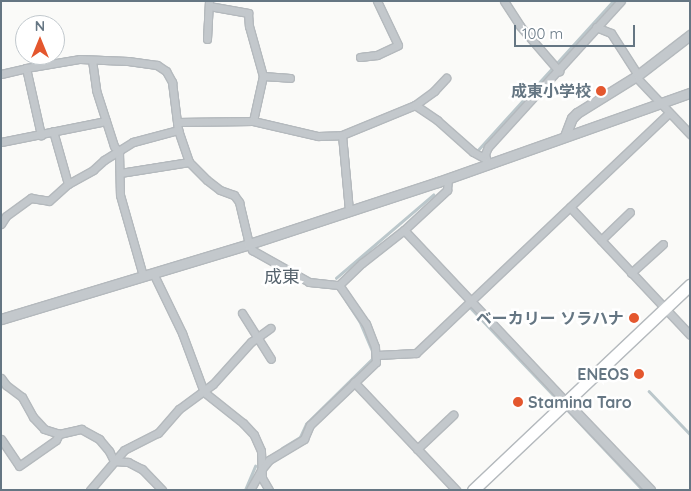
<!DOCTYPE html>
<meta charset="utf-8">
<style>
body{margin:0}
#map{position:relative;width:691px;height:491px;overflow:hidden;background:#fafaf8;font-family:Quicksand,"Noto Sans JP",sans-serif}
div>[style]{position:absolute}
.stream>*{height:2.5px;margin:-1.25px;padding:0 1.25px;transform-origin:1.25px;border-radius:1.25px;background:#bbc7cb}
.roads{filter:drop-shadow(1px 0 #b4b9bd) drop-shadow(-1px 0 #b4b9bd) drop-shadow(0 1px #b4b9bd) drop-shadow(0 -1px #b4b9bd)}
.minor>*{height:7px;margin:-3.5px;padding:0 3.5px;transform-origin:3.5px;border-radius:3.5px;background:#c3c8cc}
.tertiary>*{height:9px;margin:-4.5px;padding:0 4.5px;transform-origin:4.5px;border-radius:4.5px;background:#c3c8cc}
.trunk>*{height:11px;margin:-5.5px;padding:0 5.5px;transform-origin:5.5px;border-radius:5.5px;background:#fff}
.dots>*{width:14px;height:14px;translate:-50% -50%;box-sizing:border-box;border:2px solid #fff;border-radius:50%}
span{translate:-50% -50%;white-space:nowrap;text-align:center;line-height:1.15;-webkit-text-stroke:5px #fff;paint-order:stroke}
.poi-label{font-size:16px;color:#657683;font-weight:700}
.right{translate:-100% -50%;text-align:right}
.left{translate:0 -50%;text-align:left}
.neighbourhood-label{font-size:18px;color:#57646e}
.frame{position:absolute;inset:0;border:2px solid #657683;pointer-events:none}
.north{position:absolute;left:15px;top:15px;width:50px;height:50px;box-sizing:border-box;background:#fff;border:1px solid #c1c8cd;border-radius:50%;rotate:0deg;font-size:14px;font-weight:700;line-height:20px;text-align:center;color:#657683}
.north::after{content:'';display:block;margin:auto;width:18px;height:22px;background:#e4572e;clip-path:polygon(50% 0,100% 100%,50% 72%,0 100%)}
.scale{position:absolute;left:514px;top:25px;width:121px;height:22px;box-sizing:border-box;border:2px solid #657683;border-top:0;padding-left:6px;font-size:15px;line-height:18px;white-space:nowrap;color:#657683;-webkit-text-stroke:4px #fff;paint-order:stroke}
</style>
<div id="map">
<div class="stream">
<div style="left:477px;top:151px;width:202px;rotate:-47.8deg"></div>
<div style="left:336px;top:278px;width:128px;rotate:-40.6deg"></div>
<div style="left:469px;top:306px;width:134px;rotate:46.5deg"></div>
<div style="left:649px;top:391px;width:59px;rotate:46.4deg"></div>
<div style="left:565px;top:407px;width:114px;rotate:46.8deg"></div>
<div style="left:282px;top:448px;width:21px;rotate:-31deg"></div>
<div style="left:300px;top:437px;width:14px;rotate:-65deg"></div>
<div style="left:306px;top:424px;width:93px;rotate:-44.6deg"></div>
<div style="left:372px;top:359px;width:8px;rotate:-90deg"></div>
<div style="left:372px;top:351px;width:33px;rotate:-113deg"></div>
<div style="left:359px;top:321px;width:24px;rotate:-123deg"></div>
<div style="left:245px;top:490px;width:26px;rotate:-67deg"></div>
</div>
<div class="roads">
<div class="minor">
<div style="left:504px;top:1px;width:30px;rotate:57deg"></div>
<div style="left:520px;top:26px;width:60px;rotate:49.1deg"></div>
<div style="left:209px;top:6px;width:40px;rotate:10deg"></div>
<div style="left:248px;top:13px;width:13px;rotate:86deg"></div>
<div style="left:249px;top:26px;width:52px;rotate:74.4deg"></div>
<div style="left:596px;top:27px;width:16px;rotate:22deg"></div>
<div style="left:611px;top:33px;width:50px;rotate:57.3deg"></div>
<div style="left:207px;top:39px;width:38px;rotate:-87deg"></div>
<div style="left:360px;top:57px;width:17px;rotate:-7deg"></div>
<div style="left:377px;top:55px;width:23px;rotate:-25deg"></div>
<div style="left:398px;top:45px;width:49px;rotate:-115.5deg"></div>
<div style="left:92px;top:60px;width:30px;rotate:82deg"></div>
<div style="left:96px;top:90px;width:59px;rotate:72.2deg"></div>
<div style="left:114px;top:146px;width:8px;rotate:50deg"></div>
<div style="left:119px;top:152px;width:43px;rotate:88.7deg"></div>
<div style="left:120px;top:195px;width:84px;rotate:74.1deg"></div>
<div style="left:26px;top:68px;width:69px;rotate:77.4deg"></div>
<div style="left:1px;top:74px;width:26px;rotate:-13deg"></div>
<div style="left:26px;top:68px;width:55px;rotate:-9.5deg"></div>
<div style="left:80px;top:59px;width:48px;rotate:2.4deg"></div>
<div style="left:128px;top:61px;width:29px;rotate:8deg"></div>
<div style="left:157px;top:65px;width:11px;rotate:34deg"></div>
<div style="left:166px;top:71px;width:13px;rotate:61deg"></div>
<div style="left:172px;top:82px;width:48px;rotate:82.9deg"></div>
<div style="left:178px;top:130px;width:34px;rotate:71deg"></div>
<div style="left:189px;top:162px;width:25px;rotate:45deg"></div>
<div style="left:207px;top:180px;width:16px;rotate:38deg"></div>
<div style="left:220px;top:190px;width:15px;rotate:20deg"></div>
<div style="left:234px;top:195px;width:9px;rotate:54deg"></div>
<div style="left:239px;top:202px;width:43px;rotate:76.6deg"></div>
<div style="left:249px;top:244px;width:7px;rotate:63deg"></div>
<div style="left:252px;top:250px;width:65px;rotate:29.3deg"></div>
<div style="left:309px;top:282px;width:30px;rotate:6deg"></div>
<div style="left:339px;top:285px;width:32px;rotate:-44deg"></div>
<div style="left:362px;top:263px;width:53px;rotate:-38.2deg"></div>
<div style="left:404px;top:230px;width:59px;rotate:-42.9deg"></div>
<div style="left:447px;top:190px;width:11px;rotate:-85deg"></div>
<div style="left:635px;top:76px;width:80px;rotate:46.5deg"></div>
<div style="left:415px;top:105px;width:27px;rotate:34deg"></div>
<div style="left:437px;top:120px;width:48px;rotate:41.6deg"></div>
<div style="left:473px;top:152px;width:15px;rotate:28deg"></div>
<div style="left:253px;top:121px;width:46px;rotate:-77.5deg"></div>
<div style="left:263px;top:76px;width:27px;rotate:4deg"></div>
<div style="left:177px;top:122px;width:76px;rotate:-0.8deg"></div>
<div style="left:253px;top:121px;width:67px;rotate:13deg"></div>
<div style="left:318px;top:136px;width:24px;rotate:-2deg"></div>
<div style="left:342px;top:135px;width:79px;rotate:-22.3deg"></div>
<div style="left:415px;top:105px;width:24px;rotate:-36deg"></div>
<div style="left:434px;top:91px;width:18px;rotate:-47deg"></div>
<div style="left:53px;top:131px;width:55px;rotate:74.2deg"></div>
<div style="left:342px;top:135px;width:76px;rotate:84.7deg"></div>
<div style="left:1px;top:142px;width:107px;rotate:-11.3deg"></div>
<div style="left:487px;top:165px;width:11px;rotate:-100deg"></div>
<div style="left:485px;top:154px;width:8px;rotate:-67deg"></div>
<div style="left:488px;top:147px;width:197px;rotate:-47.7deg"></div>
<div style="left:120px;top:173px;width:70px;rotate:-9.1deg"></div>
<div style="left:570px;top:207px;width:175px;rotate:46.8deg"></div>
<div style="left:1px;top:224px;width:9px;rotate:-58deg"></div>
<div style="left:6px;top:216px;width:31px;rotate:-36deg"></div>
<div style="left:31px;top:198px;width:18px;rotate:9deg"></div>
<div style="left:49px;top:201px;width:25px;rotate:-42deg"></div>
<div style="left:68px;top:184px;width:29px;rotate:-29deg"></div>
<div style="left:93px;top:170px;width:15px;rotate:-42deg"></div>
<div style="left:104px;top:160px;width:34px;rotate:-32deg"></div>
<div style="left:133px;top:142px;width:47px;rotate:-14.9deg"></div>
<div style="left:404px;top:230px;width:236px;rotate:46.7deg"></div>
<div style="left:601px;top:240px;width:40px;rotate:-44deg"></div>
<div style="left:153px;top:273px;width:67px;rotate:64.2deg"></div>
<div style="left:182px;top:333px;width:63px;rotate:69.6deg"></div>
<div style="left:204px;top:392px;width:50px;rotate:38.5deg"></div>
<div style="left:243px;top:423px;width:16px;rotate:47deg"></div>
<div style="left:254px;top:435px;width:17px;rotate:66deg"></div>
<div style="left:261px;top:451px;width:27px;rotate:88deg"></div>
<div style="left:262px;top:478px;width:14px;rotate:60deg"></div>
<div style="left:631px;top:273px;width:43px;rotate:-42.2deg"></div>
<div style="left:242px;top:313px;width:54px;rotate:57.8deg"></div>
<div style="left:377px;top:355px;width:39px;rotate:-3deg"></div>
<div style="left:416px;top:353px;width:349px;rotate:-43.5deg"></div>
<div style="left:1px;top:378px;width:9px;rotate:54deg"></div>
<div style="left:6px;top:385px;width:20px;rotate:37deg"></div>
<div style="left:22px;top:397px;width:23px;rotate:61deg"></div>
<div style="left:33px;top:417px;width:16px;rotate:47deg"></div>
<div style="left:44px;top:429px;width:16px;rotate:18deg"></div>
<div style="left:354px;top:382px;width:149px;rotate:46.6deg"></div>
<div style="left:1px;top:439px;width:32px;rotate:56deg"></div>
<div style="left:19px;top:466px;width:45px;rotate:-35.1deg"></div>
<div style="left:56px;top:440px;width:7px;rotate:-63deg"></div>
<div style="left:59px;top:434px;width:23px;rotate:-13deg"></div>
<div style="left:81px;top:429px;width:21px;rotate:29deg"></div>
<div style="left:99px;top:439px;width:16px;rotate:50deg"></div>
<div style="left:109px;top:451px;width:11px;rotate:63deg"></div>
<div style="left:417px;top:449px;width:50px;rotate:-43.4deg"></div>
<div style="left:114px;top:461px;width:14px;rotate:4deg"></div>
<div style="left:128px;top:462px;width:16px;rotate:27deg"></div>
<div style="left:142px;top:469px;width:29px;rotate:46deg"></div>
<div style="left:90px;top:490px;width:52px;rotate:-49.6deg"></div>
<div style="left:124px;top:450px;width:38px;rotate:-27deg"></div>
<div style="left:158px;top:433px;width:32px;rotate:-49deg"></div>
<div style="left:179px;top:409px;width:42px;rotate:-36.3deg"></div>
<div style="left:213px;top:384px;width:57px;rotate:-47.9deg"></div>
<div style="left:251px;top:342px;width:24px;rotate:-36deg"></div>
<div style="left:250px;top:490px;width:23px;rotate:-61deg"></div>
<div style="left:261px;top:470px;width:13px;rotate:-51deg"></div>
<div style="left:269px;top:460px;width:41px;rotate:-31deg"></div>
<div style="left:304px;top:439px;width:15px;rotate:-67deg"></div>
<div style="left:310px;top:425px;width:91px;rotate:-43.7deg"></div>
<div style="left:376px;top:362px;width:15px;rotate:-94deg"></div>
<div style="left:375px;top:347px;width:25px;rotate:-111deg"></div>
<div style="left:366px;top:324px;width:47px;rotate:-124.7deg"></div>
</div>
<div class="tertiary">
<div style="left:565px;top:136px;width:19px;rotate:-69deg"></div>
<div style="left:572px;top:118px;width:7px;rotate:-45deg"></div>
<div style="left:577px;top:113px;width:72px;rotate:-31.9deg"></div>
<div style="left:638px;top:75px;width:66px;rotate:-37.6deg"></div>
<div style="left:1px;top:319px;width:259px;rotate:-16.8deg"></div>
<div style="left:249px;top:244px;width:199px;rotate:-18.2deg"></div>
<div style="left:438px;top:182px;width:267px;rotate:-19.5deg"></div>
<div style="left:566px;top:402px;width:122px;rotate:46.3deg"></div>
</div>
<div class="trunk">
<div style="left:473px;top:490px;width:299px;rotate:-43.4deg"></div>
</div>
</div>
<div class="dots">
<div style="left:601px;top:91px;background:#e4572e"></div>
<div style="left:634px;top:318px;background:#e4572e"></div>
<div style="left:639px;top:374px;background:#e4572e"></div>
<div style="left:518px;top:402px;background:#e4572e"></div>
</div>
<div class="poi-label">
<span class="right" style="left:591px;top:91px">成東小学校</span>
<span class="right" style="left:624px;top:318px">ベーカリー ソラハナ</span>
<span class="right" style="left:629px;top:374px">ENEOS</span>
<span class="left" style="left:528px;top:402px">Stamina Taro</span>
</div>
<div class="neighbourhood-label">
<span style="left:282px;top:277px">成東</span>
</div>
<div class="frame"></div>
<div class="north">N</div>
<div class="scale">100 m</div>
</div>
